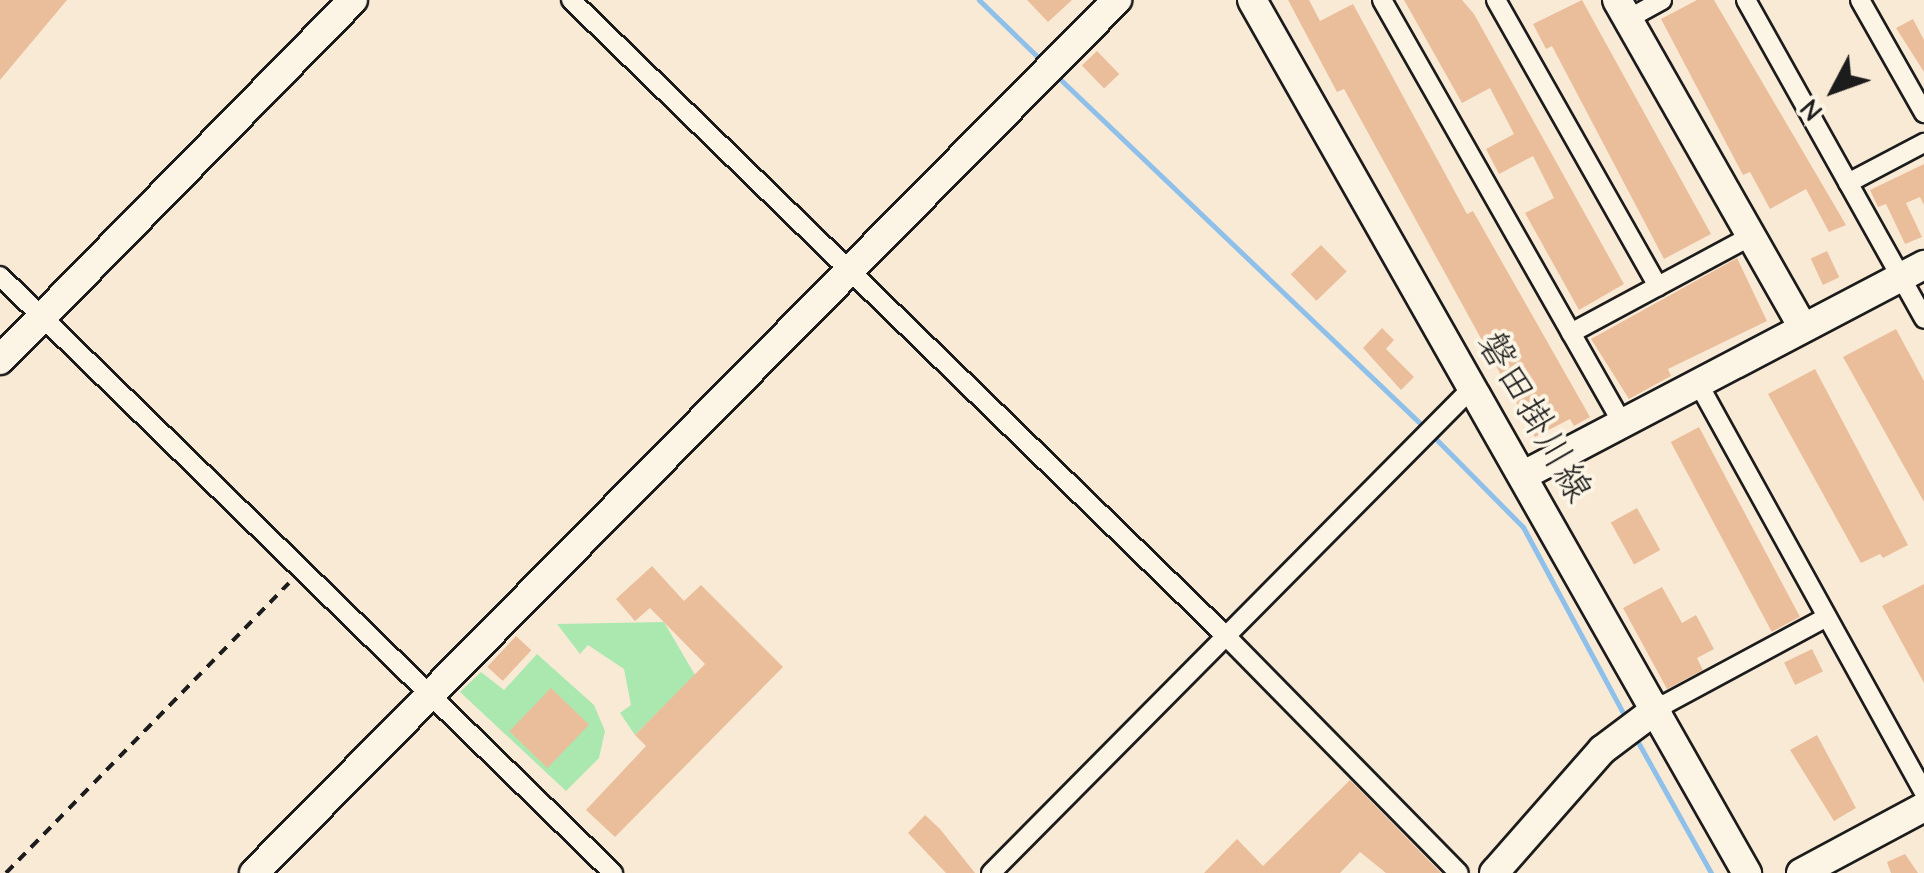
<!DOCTYPE html>
<meta charset="utf-8">
<style>
body{margin:0}
#map{position:relative;width:1924px;height:873px;overflow:hidden;background:#f9ead6;font-family:"Comic Neue","Klee One",sans-serif}
div>[style]{position:absolute}
.green>*{inset:0;background:#aae8b0}
.stream>*{height:5px;margin:-2.5px;padding:0 2.5px;transform-origin:2.5px;border-radius:2.5px;background:#8ec0ea}
.building>*{inset:0;background:#ebbe9b;transform-origin:0 0}
.path>*{height:4px;margin-top:-2px;transform-origin:0;background:repeating-linear-gradient(90deg,#1c1c1c 0 10px,transparent 0 18px)}
.roads{filter:drop-shadow(2px 0 #1c1c1c) drop-shadow(-2px 0 #1c1c1c) drop-shadow(0 2px #1c1c1c) drop-shadow(0 -2px #1c1c1c)}
.street>*{height:18px;margin:-9px;padding:0 9px;transform-origin:9px;border-radius:9px;background:#fcf5e5}
.secondary>*{height:28px;margin:-14px;padding:0 14px;transform-origin:14px;border-radius:14px;background:#fcf5e5}
span{translate:-50% -50%;white-space:nowrap;text-align:center;line-height:1.15;-webkit-text-stroke:8px #fcf5e5;paint-order:stroke}
.street-label{font-size:38px;color:#1c1c1c}
.north{position:absolute;left:1784px;top:40px;width:100px;height:100px;-webkit-text-stroke:8px #fcf5e5;paint-order:stroke;rotate:229deg;font-size:28px;font-weight:700;line-height:40px;text-align:center;color:#1c1c1c}
.north::after{content:'';display:block;margin:auto;width:35px;height:45px;background:#1c1c1c;clip-path:polygon(50% 0,100% 100%,50% 72%,0 100%)}
</style>
<div id="map">
<div class="green">
<div style="clip-path:polygon(664px 622px,695px 675px,635px 735px,620px 713px,631px 705px,624px 669px,588px 645px,580px 654px,557px 624px)"></div>
<div style="clip-path:polygon(537px 654px,594px 705px,605px 731px,599px 758px,566px 791px,460px 692px,481px 672px,504px 690px)"></div>
</div>
<div class="stream">
<div style="left:979px;top:0;width:86px;rotate:44.1deg"></div>
<div style="left:1062px;top:81px;width:502px;rotate:43.71deg"></div>
<div style="left:1432px;top:435px;width:129px;rotate:45.3deg"></div>
<div style="left:1523px;top:527px;width:219px;rotate:61.7deg"></div>
<div style="left:1634px;top:735px;width:158px;rotate:60.8deg"></div>
</div>
<div class="building">
<div style="clip-path:polygon(0 0,67px 0,0 80px)"></div>
<div style="clip-path:polygon(1027px 0,1072px 0,1048px 22px)"></div>
<div style="clip-path:polygon(1288px 0,1309px 0,1320px 21px,1353px 4px,1467px 214px,1473px 211px,1590px 417px,1574px 426px,1570px 419px,1535px 437px,1344px 89px,1337px 92px)"></div>
<div style="clip-path:polygon(1404px 0,1462px 0,1474px 14px,1624px 284px,1579px 310px,1525px 213px,1554px 198px,1533px 156px,1499px 174px,1486px 149px,1514px 134px,1490px 88px,1462px 103px)"></div>
<div style="clip-path:polygon(1582px 0,1711px 234px,1664px 259px,1552px 46px,1546px 49px,1533px 24px)"></div>
<div style="clip-path:polygon(1697px 0,1714px 0,1846px 225px,1829px 232px,1806px 189px,1770px 209px,1750px 172px,1743px 175px,1661px 19px)"></div>
<div style="clip-path:polygon(1913px 19px,1924px 40px,1924px 72px,1896px 28px)"></div>
<div style="left:1097px;top:51px;width:32px;height:21px;rotate:46deg"></div>
<div style="clip-path:polygon(1924px 164px,1924px 205px,1920px 197px,1906px 203px,1922px 237px,1905px 244px,1886px 204px,1878px 207px,1870px 190px)"></div>
<div style="left:1321px;top:245px;width:37px;height:42px;rotate:46deg"></div>
<div style="left:1827px;top:251px;width:29px;height:18px;rotate:65deg"></div>
<div style="clip-path:polygon(1737px 258px,1767px 321px,1668px 369px,1671px 376px,1629px 399px,1591px 339px)"></div>
<div style="clip-path:polygon(1382px 328px,1394px 340px,1386px 349px,1414px 377px,1401px 390px,1363px 348px)"></div>
<div style="clip-path:polygon(1896px 329px,1924px 381px,1924px 502px,1843px 357px)"></div>
<div style="clip-path:polygon(1815px 369px,1908px 545px,1883px 558px,1880px 554px,1861px 563px,1768px 394px)"></div>
<div style="left:1699px;top:427px;width:215px;height:32px;rotate:62deg"></div>
<div style="left:1637px;top:508px;width:48px;height:30px;rotate:61deg"></div>
<div style="clip-path:polygon(652px 566px,684px 601px,701px 585px,783px 667px,615px 837px,586px 810px,646px 746px,635px 735px,705px 664px,650px 608px,635px 621px,616px 599px)"></div>
<div style="clip-path:polygon(1924px 584px,1924px 683px,1882px 606px)"></div>
<div style="clip-path:polygon(1662px 587px,1682px 623px,1696px 615px,1714px 649px,1697px 658px,1703px 670px,1667px 689px,1623px 608px)"></div>
<div style="left:516px;top:636px;width:21px;height:42px;rotate:43deg"></div>
<div style="left:1812px;top:649px;width:25px;height:31px;rotate:64deg"></div>
<div style="left:551px;top:688px;width:53px;height:60px;rotate:44deg"></div>
<div style="clip-path:polygon(1817px 735px,1856px 808px,1834px 821px,1790px 750px)"></div>
<div style="clip-path:polygon(1350px 780px,1441px 873px,1386px 873px,1360px 852px,1340px 873px,1204px 873px,1237px 839px,1263px 866px)"></div>
<div style="clip-path:polygon(925px 815px,940px 829px,975px 873px,946px 873px,908px 833px)"></div>
<div style="clip-path:polygon(1905px 854px,1918px 873px,1891px 873px,1887px 862px)"></div>
</div>
<div class="path">
<div style="left:6px;top:873px;width:405px;rotate:-45.7deg"></div>
</div>
<div class="roads">
<div class="street">
<div style="left:571px;top:0;width:913px;rotate:44.16deg"></div>
<div style="left:1226px;top:636px;width:332px;rotate:45.5deg"></div>
<div style="left:1382px;top:0;width:486px;rotate:60.4deg"></div>
<div style="left:1496px;top:0;width:329px;rotate:60.5deg"></div>
<div style="left:1746px;top:0;width:365px;rotate:60.8deg"></div>
<div style="left:1860px;top:0;width:130px;rotate:60.5deg"></div>
<div style="left:1628px;top:19px;width:39px;rotate:-29deg"></div>
<div style="left:1848px;top:183px;width:86px;rotate:-27.8deg"></div>
<div style="left:0;top:276px;width:856px;rotate:44.24deg"></div>
<div style="left:1571px;top:333px;width:204px;rotate:-28.3deg"></div>
<div style="left:1698px;top:383px;width:467px;rotate:61.1deg"></div>
<div style="left:1658px;top:708px;width:190px;rotate:-28.3deg"></div>
<div style="left:991px;top:873px;width:684px;rotate:-45.24deg"></div>
</div>
<div class="secondary">
<div style="left:1252px;top:0;width:1004px;rotate:60.45deg"></div>
<div style="left:1617px;top:0;width:377px;rotate:60.4deg"></div>
<div style="left:0;top:360px;width:504px;rotate:-45.56deg"></div>
<div style="left:1524px;top:475px;width:452px;rotate:-27.7deg"></div>
<div style="left:254px;top:873px;width:1228px;rotate:-45.33deg"></div>
<div style="left:1494px;top:873px;width:164px;rotate:-48.7deg"></div>
<div style="left:1602px;top:750px;width:70px;rotate:-36.9deg"></div>
<div style="left:1801px;top:873px;width:140px;rotate:-28.2deg"></div>
</div>
</div>
<div class="street-label">
<span style="left:1534px;top:417px;rotate:60deg">磐田掛川線</span>
</div>
<div class="north">N</div>
</div>
